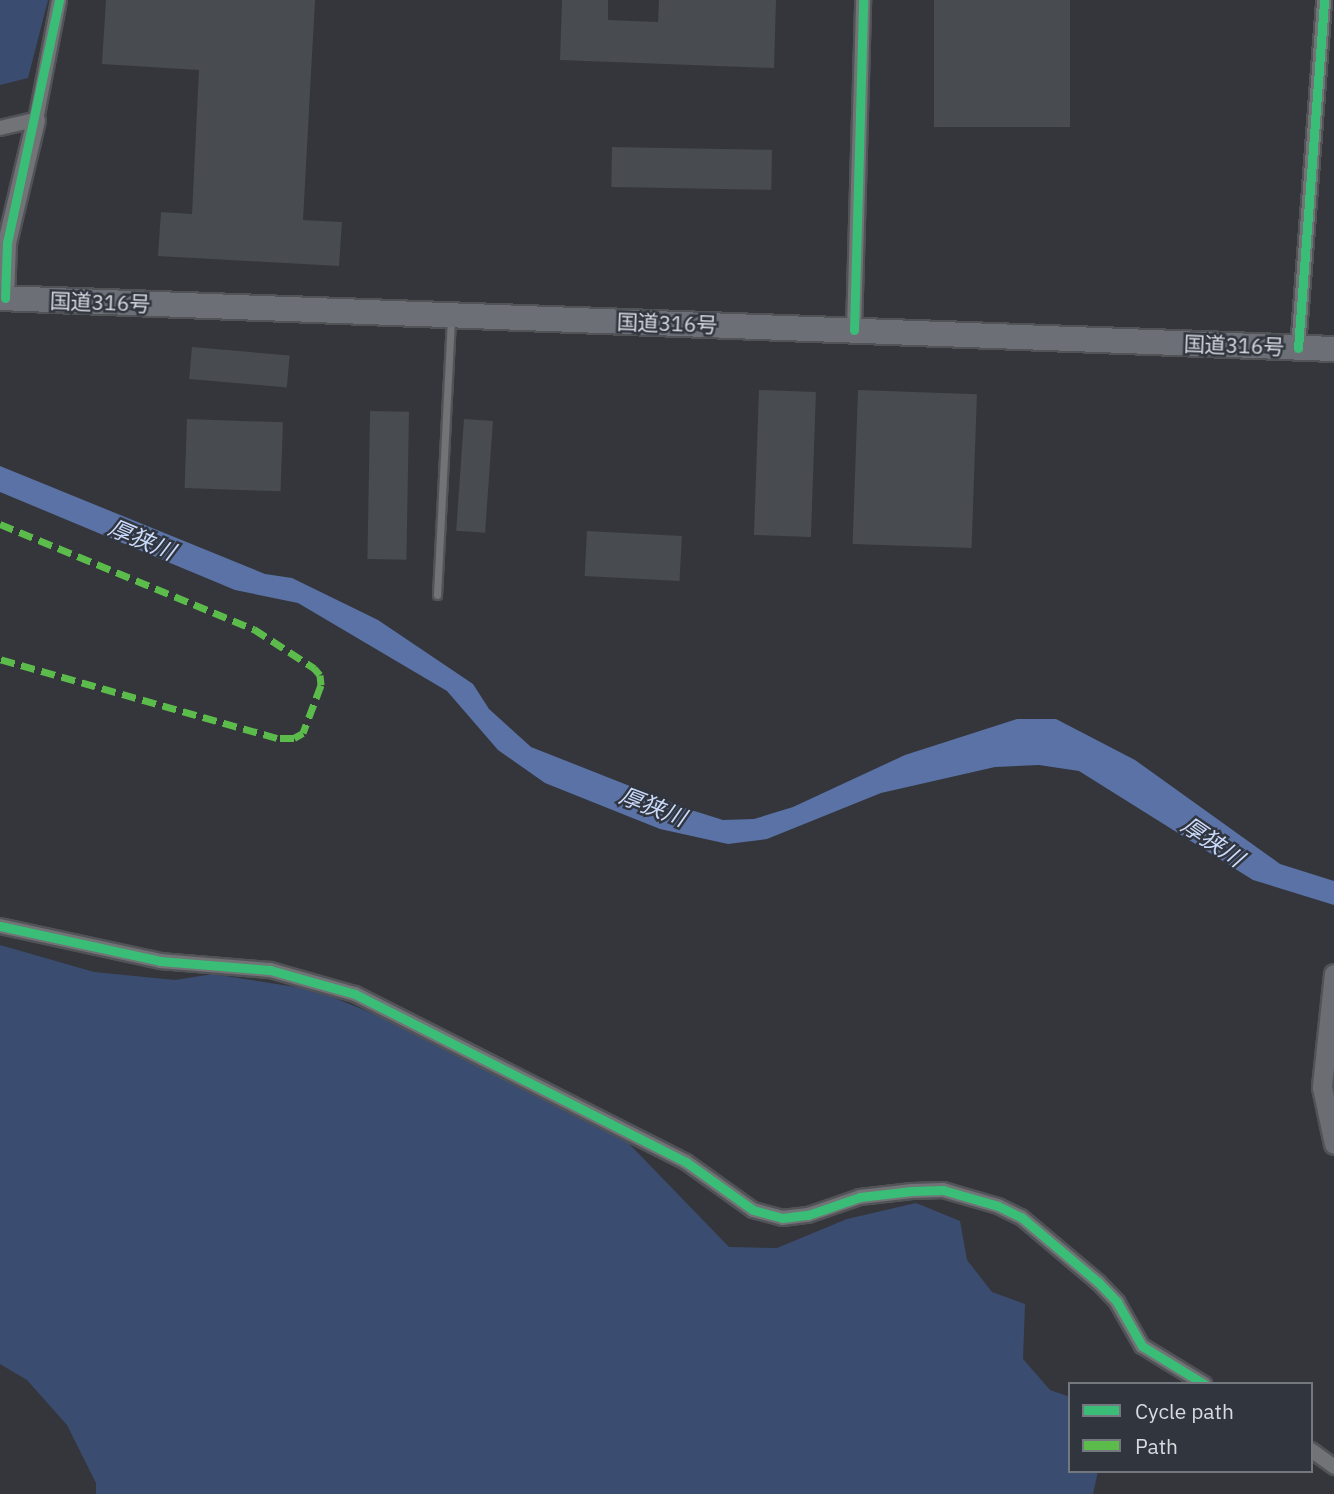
<!DOCTYPE html>
<meta charset="utf-8">
<style>
body{margin:0}
#map{position:relative;width:1334px;height:1494px;overflow:hidden;background:#34363b;font-family:"IBM Plex Sans","Noto Sans JP",sans-serif}
div>[style]{position:absolute}
.green>*{inset:0;background:#3b4c71}
.water>*{inset:0;background:#5a72a6}
.building>*{inset:0;background:#484b4f;transform-origin:0 0}
.roads{filter:drop-shadow(2px 0 #515357) drop-shadow(-2px 0 #515357) drop-shadow(0 2px #515357) drop-shadow(0 -2px #515357)}
.service>*{height:7px;margin:-3.5px;padding:0 3.5px;transform-origin:3.5px;border-radius:3.5px;background:#717377}
.minor>*{height:14px;margin:-7px;padding:0 7px;transform-origin:7px;border-radius:7px;background:#717377}
.tertiary>*{height:18px;margin:-9px;padding:0 9px;transform-origin:9px;border-radius:9px;background:#717377}
.secondary>*{height:19px;margin:-9.5px;padding:0 9.5px;transform-origin:9.5px;border-radius:9.5px;background:#6b6d72}
.trunk>*{height:24px;margin:-12px;padding:0 12px;transform-origin:12px;border-radius:12px;background:#6c6f76}
.quiet>*{height:7px;margin-top:-3.5px;transform-origin:0;background:repeating-linear-gradient(90deg,#5cbc4b 0 14px,transparent 0 21px)}
.cycleway>*{height:9px;margin:-4.5px;padding:0 4.5px;transform-origin:4.5px;border-radius:4.5px;background:#3abd76}
span{translate:-50% -50%;white-space:nowrap;text-align:center;line-height:1.15;-webkit-text-stroke:5px #31353e;paint-order:stroke}
.street-label{font-size:21px;color:#d7dadf}
.water-label{font-size:23px;color:#cadafb;font-style:italic}
.legend{position:absolute;left:1068px;top:1382px;width:245px;height:91px;box-sizing:border-box;background:#31353e;border:2px solid #73777e;margin:0;padding:9px 12px;list-style:none;font-size:21px;color:#d7dadf}
.legend li{display:flex;align-items:center;gap:14px;height:35px}
.legend b{width:35px;border:2px solid #73777e}
</style>
<div id="map">
<div class="green">
<div style="clip-path:polygon(0 0,48px 0,28px 78px,0 85px)"></div>
<div style="clip-path:polygon(0 945px,94px 972px,175px 980px,213px 974px,315px 990px,416px 1031px,607px 1121px,729px 1247px,777px 1248px,847px 1219px,916px 1203px,960px 1221px,967px 1260px,992px 1292px,1025px 1304px,1023px 1359px,1050px 1390px,1070px 1397px,1070px 1471px,1098px 1471px,1093px 1494px,96px 1494px,96px 1483px,67px 1425px,27px 1380px,0 1364px)"></div>
</div>
<div class="water">
<div style="clip-path:polygon(0 466px,265px 574px,292px 578px,378px 620px,473px 684px,489px 709px,531px 747px,688px 809px,723px 820px,754px 819px,793px 807px,905px 755px,1017px 719px,1056px 719px,1135px 760px,1280px 864px,1334px 881px,1334px 905px,1253px 880px,1079px 771px,1039px 765px,995px 767px,881px 793px,767px 839px,728px 844px,660px 829px,545px 783px,498px 750px,447px 691px,298px 603px,235px 590px,0 492px)"></div>
</div>
<div class="building">
<div style="clip-path:polygon(106px 0,315px 0,303px 220px,342px 222px,339px 266px,158px 256px,161px 212px,192px 214px,199px 70px,102px 64px)"></div>
<div style="clip-path:polygon(562px 0,608px 0,608px 20px,658px 22px,659px 0,776px 0,774px 68px,560px 60px)"></div>
<div style="left:934px;top:0;width:136px;height:127px"></div>
<div style="left:612px;top:147px;width:160px;height:40px;rotate:1deg"></div>
<div style="left:192px;top:347px;width:98px;height:32px;rotate:5deg"></div>
<div style="left:759px;top:390px;width:57px;height:145px;rotate:2deg"></div>
<div style="left:858px;top:390px;width:119px;height:154px;rotate:2deg"></div>
<div style="left:370px;top:411px;width:39px;height:148px;rotate:1deg"></div>
<div style="left:187px;top:419px;width:96px;height:69px;rotate:2deg"></div>
<div style="left:464px;top:419px;width:29px;height:112px;rotate:4deg"></div>
<div style="left:587px;top:531px;width:95px;height:45px;rotate:3deg"></div>
</div>
<div class="roads">
<div class="service">
<div style="left:437px;top:595px;width:276px;rotate:-87.1deg"></div>
</div>
<div class="minor">
<div style="left:0;top:128px;width:37px;rotate:-13deg"></div>
<div style="left:36px;top:120px;width:122px;rotate:-79.1deg"></div>
<div style="left:854px;top:330px;width:330px;rotate:-88.4deg"></div>
<div style="left:1298px;top:348px;width:349px;rotate:-85.7deg"></div>
<div style="left:0;top:926px;width:164px;rotate:12.3deg"></div>
<div style="left:160px;top:961px;width:110px;rotate:4.7deg"></div>
<div style="left:270px;top:970px;width:88px;rotate:15.8deg"></div>
<div style="left:355px;top:994px;width:371px;rotate:26.9deg"></div>
<div style="left:686px;top:1162px;width:82px;rotate:35.6deg"></div>
<div style="left:753px;top:1210px;width:30px;rotate:15deg"></div>
<div style="left:782px;top:1218px;width:26px;rotate:-7deg"></div>
<div style="left:808px;top:1215px;width:55px;rotate:-19.1deg"></div>
<div style="left:860px;top:1197px;width:52px;rotate:-6.6deg"></div>
<div style="left:912px;top:1191px;width:31px;rotate:-2deg"></div>
<div style="left:943px;top:1190px;width:57px;rotate:16.2deg"></div>
<div style="left:998px;top:1206px;width:25px;rotate:26deg"></div>
<div style="left:1021px;top:1217px;width:101px;rotate:40.2deg"></div>
<div style="left:1098px;top:1282px;width:28px;rotate:46deg"></div>
<div style="left:1117px;top:1302px;width:51px;rotate:60.4deg"></div>
<div style="left:1142px;top:1346px;width:73px;rotate:31.5deg"></div>
<div style="left:1311px;top:1450px;width:29px;rotate:36deg"></div>
</div>
<div class="tertiary">
<div style="left:5px;top:298px;width:55px;rotate:-87.9deg"></div>
<div style="left:7px;top:243px;width:126px;rotate:-76.7deg"></div>
</div>
<div class="secondary">
<div style="left:1334px;top:974px;width:114px;rotate:96.1deg"></div>
<div style="left:1322px;top:1087px;width:58px;rotate:78.1deg"></div>
</div>
<div class="trunk">
<div style="left:0;top:298px;width:1335px;rotate:2.19deg"></div>
</div>
</div>
<div class="quiet">
<div style="left:0;top:524px;width:275px;rotate:22.5deg"></div>
<div style="left:254px;top:629px;width:72px;rotate:33deg"></div>
<div style="left:314px;top:668px;width:9px;rotate:49deg"></div>
<div style="left:320px;top:675px;width:10px;rotate:84deg"></div>
<div style="left:321px;top:685px;width:51px;rotate:110.6deg"></div>
<div style="left:303px;top:733px;width:10px;rotate:151deg"></div>
<div style="left:294px;top:738px;width:17px;rotate:180deg"></div>
<div style="left:277px;top:738px;width:288px;rotate:-164.1deg"></div>
</div>
<div class="cycleway">
<div style="left:5px;top:298px;width:55px;rotate:-87.9deg"></div>
<div style="left:7px;top:243px;width:249px;rotate:-77.9deg"></div>
<div style="left:854px;top:330px;width:330px;rotate:-88.4deg"></div>
<div style="left:1298px;top:348px;width:349px;rotate:-85.7deg"></div>
<div style="left:0;top:926px;width:164px;rotate:12.3deg"></div>
<div style="left:160px;top:961px;width:110px;rotate:4.7deg"></div>
<div style="left:270px;top:970px;width:88px;rotate:15.8deg"></div>
<div style="left:355px;top:994px;width:371px;rotate:26.9deg"></div>
<div style="left:686px;top:1162px;width:82px;rotate:35.6deg"></div>
<div style="left:753px;top:1210px;width:30px;rotate:15deg"></div>
<div style="left:782px;top:1218px;width:26px;rotate:-7deg"></div>
<div style="left:808px;top:1215px;width:55px;rotate:-19.1deg"></div>
<div style="left:860px;top:1197px;width:52px;rotate:-6.6deg"></div>
<div style="left:912px;top:1191px;width:31px;rotate:-2deg"></div>
<div style="left:943px;top:1190px;width:57px;rotate:16.2deg"></div>
<div style="left:998px;top:1206px;width:25px;rotate:26deg"></div>
<div style="left:1021px;top:1217px;width:101px;rotate:40.2deg"></div>
<div style="left:1098px;top:1282px;width:28px;rotate:46deg"></div>
<div style="left:1117px;top:1302px;width:51px;rotate:60.4deg"></div>
<div style="left:1142px;top:1346px;width:73px;rotate:31.5deg"></div>
</div>
<div class="street-label">
<span style="left:100px;top:302px;rotate:2deg">国道316号</span>
<span style="left:667px;top:323px;rotate:2deg">国道316号</span>
<span style="left:1234px;top:345px;rotate:2deg">国道316号</span>
</div>
<div class="water-label">
<span style="left:142px;top:539px;rotate:23deg">厚狭川</span>
<span style="left:653px;top:806px;rotate:21deg">厚狭川</span>
<span style="left:1213px;top:841px;rotate:34deg">厚狭川</span>
</div>
<ul class="legend">
<li><b style="height:9px;background:#3abd76"></b>Cycle path</li>
<li><b style="height:9px;background:#5cbc4b"></b>Path</li>
</ul>
</div>
